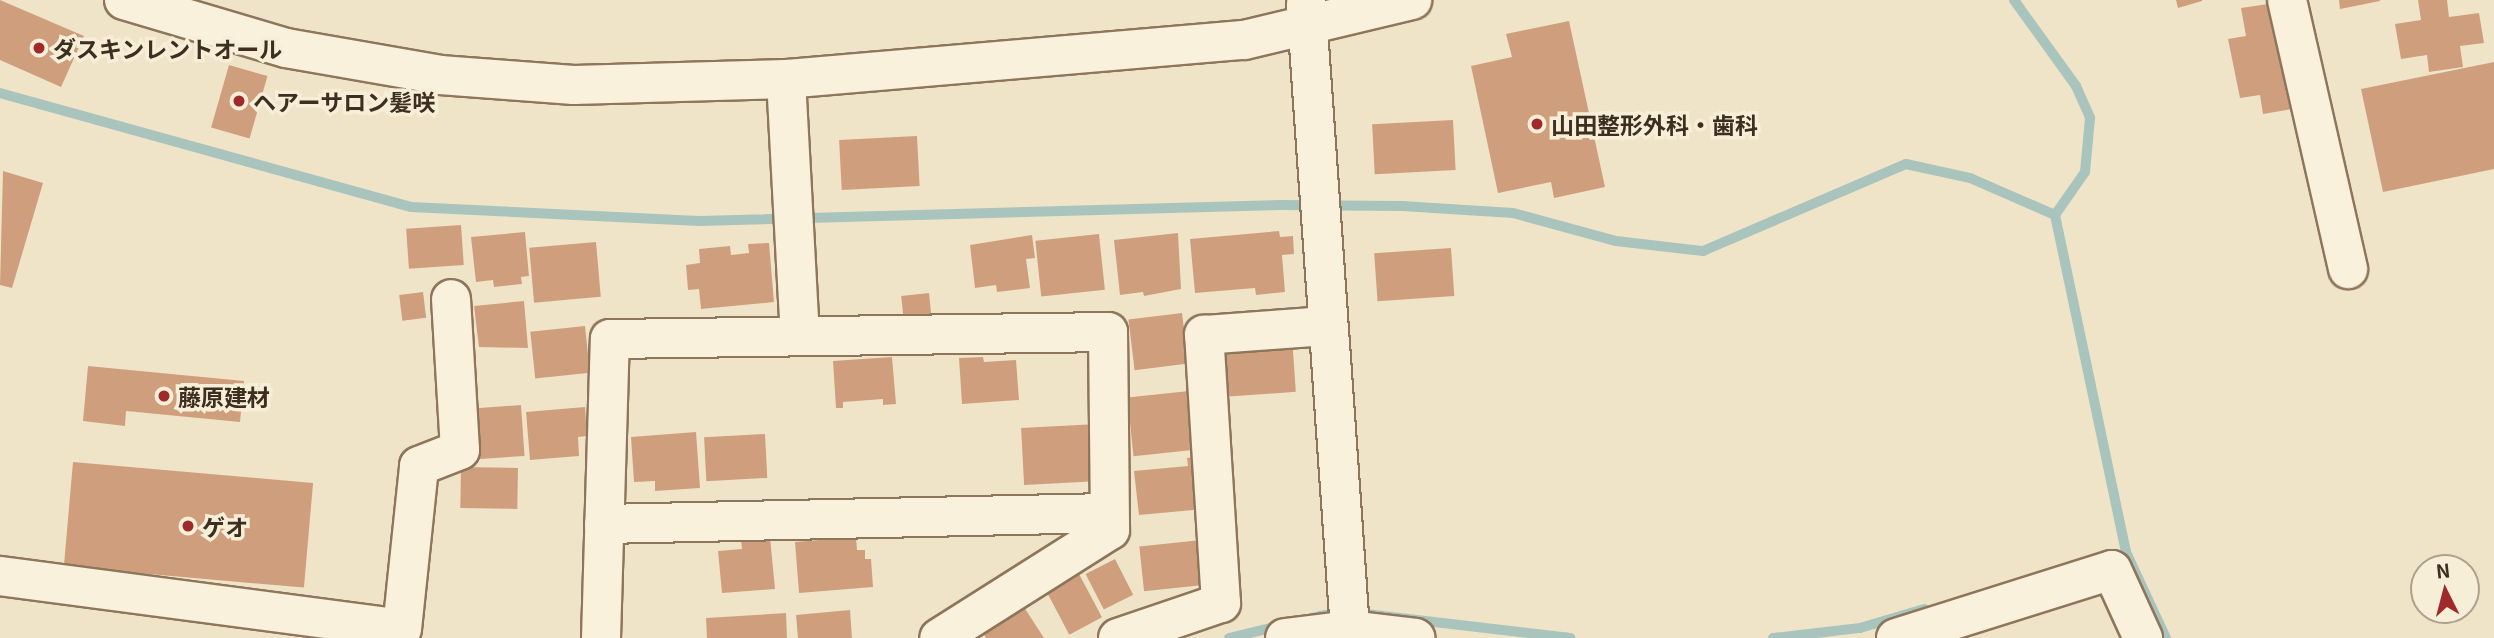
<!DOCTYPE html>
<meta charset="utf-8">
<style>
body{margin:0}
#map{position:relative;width:2494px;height:638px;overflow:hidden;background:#f0e4c8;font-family:Georgia,"Noto Sans JP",serif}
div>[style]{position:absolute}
.stream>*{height:10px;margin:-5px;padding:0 5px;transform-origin:5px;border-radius:5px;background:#a9c4bc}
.building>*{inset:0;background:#cf9f7d;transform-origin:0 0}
.roads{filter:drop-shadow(2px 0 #8d765c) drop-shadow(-2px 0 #8d765c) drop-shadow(0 2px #8d765c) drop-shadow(0 -2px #8d765c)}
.minor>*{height:38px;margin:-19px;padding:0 19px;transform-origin:19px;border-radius:19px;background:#faf1dc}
.tertiary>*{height:38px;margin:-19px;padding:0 19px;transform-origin:19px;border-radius:19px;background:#faf1dc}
.dots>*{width:19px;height:19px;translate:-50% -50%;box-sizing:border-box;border:4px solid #f7eed8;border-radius:50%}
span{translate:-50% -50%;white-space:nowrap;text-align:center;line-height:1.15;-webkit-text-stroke:7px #f7eed8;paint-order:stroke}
.poi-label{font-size:23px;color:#3d2e20;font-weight:700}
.left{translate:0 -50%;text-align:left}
.north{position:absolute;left:2410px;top:554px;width:70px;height:70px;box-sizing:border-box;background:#f7eed8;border:2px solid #ada18e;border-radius:50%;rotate:354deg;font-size:19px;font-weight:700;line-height:28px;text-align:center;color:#3d2e20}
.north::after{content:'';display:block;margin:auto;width:24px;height:32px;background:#9e2a2b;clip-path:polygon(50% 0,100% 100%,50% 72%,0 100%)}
</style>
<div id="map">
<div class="stream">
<div style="left:2014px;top:0;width:106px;rotate:54.2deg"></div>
<div style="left:2076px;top:86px;width:35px;rotate:66deg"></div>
<div style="left:2090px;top:118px;width:54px;rotate:95.3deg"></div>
<div style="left:2085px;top:172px;width:52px;rotate:124.9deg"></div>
<div style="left:2055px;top:215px;width:344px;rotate:78.1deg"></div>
<div style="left:2126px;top:552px;width:95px;rotate:65.1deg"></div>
<div style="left:0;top:93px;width:427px;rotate:15.5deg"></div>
<div style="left:411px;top:207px;width:288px;rotate:2.8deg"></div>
<div style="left:699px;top:221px;width:581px;rotate:-1.58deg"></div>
<div style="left:1280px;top:205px;width:122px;rotate:0.5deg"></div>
<div style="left:1402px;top:206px;width:111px;rotate:3.6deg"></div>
<div style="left:1513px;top:213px;width:107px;rotate:15.2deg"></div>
<div style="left:1616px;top:241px;width:88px;rotate:6.6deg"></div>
<div style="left:1703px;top:251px;width:221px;rotate:-23.2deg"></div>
<div style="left:1906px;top:164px;width:66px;rotate:12.3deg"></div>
<div style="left:1970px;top:178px;width:93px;rotate:23.5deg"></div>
<div style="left:1366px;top:614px;width:206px;rotate:6.7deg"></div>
<div style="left:1229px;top:638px;width:99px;rotate:-13.5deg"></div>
<div style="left:1773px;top:638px;width:88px;rotate:-6.6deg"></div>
<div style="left:1860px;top:628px;width:67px;rotate:-16.5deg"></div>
</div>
<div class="building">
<div style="clip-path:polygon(0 0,84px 36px,61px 87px,0 60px)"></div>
<div style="clip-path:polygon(2176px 0,2202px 0,2202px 1px,2178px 8px)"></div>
<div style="clip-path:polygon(2339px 0,2380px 0,2380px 1px,2340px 9px)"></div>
<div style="clip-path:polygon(2418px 0,2447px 0,2449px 17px,2479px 13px,2484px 43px,2460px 46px,2463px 67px,2429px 72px,2427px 55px,2401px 59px,2395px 24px,2421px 20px)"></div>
<div style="clip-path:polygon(2275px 3px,2298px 108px,2263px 114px,2260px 95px,2240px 98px,2228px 39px,2246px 36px,2241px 8px)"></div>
<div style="clip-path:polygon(1569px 21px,1605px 187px,1554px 198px,1551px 182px,1498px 193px,1471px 66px,1512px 57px,1506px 34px)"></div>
<div style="clip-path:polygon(2494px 62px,2494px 169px,2383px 192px,2361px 89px)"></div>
<div style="left:229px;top:65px;width:40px;height:65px;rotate:16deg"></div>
<div style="left:1453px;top:120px;width:50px;height:81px;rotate:87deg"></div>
<div style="left:917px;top:136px;width:50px;height:78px;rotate:87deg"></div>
<div style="clip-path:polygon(3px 171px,43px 183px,12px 288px,0 285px)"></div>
<div style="left:461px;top:225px;width:40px;height:55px;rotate:86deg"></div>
<div style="clip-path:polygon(1279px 231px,1280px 237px,1293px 236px,1294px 254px,1282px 255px,1285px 292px,1256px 295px,1255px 288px,1195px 293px,1190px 239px)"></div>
<div style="clip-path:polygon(525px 232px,529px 276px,521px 277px,522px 284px,494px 287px,493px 280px,476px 282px,471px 237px)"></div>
<div style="clip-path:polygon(1178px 233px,1181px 289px,1144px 296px,1143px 292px,1120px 295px,1114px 240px)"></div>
<div style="left:1099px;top:234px;width:56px;height:64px;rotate:84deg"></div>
<div style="clip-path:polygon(1032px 235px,1035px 258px,1026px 259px,1030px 288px,997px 292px,996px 285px,975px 288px,970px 245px)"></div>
<div style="left:596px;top:242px;width:55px;height:67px;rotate:85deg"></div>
<div style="clip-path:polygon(769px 243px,774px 302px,701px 309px,699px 289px,688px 290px,686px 265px,700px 263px,699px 249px,730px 246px,731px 255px,749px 253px,748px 244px)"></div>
<div style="left:1451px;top:248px;width:48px;height:77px;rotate:86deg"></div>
<div style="left:423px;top:292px;width:26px;height:24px;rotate:83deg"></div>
<div style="left:929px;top:293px;width:27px;height:28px;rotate:84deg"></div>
<div style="clip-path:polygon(524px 301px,528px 348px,479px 347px,474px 306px)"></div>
<div style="left:1182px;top:313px;width:51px;height:54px;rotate:83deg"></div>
<div style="left:585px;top:326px;width:47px;height:55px;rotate:84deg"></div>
<div style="left:1292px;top:337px;width:55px;height:82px;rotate:86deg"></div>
<div style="clip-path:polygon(892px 357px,896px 404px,883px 405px,883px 399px,843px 402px,843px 408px,836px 408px,833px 361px)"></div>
<div style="clip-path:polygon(983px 357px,984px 362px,1016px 360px,1019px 400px,962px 404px,959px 358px)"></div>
<div style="clip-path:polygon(88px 366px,244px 381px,240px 422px,126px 411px,125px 426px,83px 421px)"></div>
<div style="left:1189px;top:391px;width:59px;height:62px;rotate:84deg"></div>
<div style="left:521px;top:405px;width:51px;height:52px;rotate:86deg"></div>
<div style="clip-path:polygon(585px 407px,587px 436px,578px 437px,579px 456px,530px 460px,526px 412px)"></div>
<div style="left:1097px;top:424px;width:57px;height:76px;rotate:87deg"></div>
<div style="clip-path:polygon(696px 432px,700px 488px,655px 491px,655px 481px,634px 482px,631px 437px)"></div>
<div style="left:765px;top:434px;width:44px;height:61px;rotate:87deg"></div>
<div style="clip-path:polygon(1204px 456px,1204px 509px,1139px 515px,1134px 471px,1188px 466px,1187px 458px)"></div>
<div style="left:73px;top:462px;width:241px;height:105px;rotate:5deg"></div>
<div style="left:518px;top:468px;width:41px;height:57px;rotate:91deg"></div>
<div style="clip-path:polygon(770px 537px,775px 589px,722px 593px,718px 551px,742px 549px,741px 540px)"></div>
<div style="clip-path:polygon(856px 537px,857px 550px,865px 550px,865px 559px,871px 559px,873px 587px,799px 593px,795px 542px)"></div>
<div style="left:1201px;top:540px;width:45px;height:62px;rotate:84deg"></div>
<div style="left:1115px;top:559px;width:40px;height:33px;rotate:63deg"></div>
<div style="left:1079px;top:574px;width:49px;height:37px;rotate:62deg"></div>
<div style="clip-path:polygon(1022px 604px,1044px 638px,986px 638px,982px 631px)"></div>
<div style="clip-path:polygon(850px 610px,852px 638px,798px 638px,796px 615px)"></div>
<div style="clip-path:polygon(786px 613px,787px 638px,707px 638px,706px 618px)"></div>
</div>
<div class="roads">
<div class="minor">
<div style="left:2287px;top:0;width:276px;rotate:77.2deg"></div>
<div style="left:786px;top:79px;width:256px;rotate:86.9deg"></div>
<div style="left:604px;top:524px;width:505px;rotate:-1.25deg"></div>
<div style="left:0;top:576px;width:405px;rotate:7.5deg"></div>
<div style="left:402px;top:629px;width:164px;rotate:-84deg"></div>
<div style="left:419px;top:466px;width:44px;rotate:-21.3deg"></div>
<div style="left:460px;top:450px;width:151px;rotate:-93.4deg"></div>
<div style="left:601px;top:638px;width:299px;rotate:-88.3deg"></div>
<div style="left:610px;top:339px;width:498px;rotate:-0.8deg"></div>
<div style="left:1108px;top:332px;width:198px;rotate:89.4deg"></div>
<div style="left:1110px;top:530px;width:202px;rotate:147.7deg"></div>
<div style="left:1118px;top:638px;width:109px;rotate:-18.8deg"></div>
<div style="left:1221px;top:603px;width:269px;rotate:-93.6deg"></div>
<div style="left:1204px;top:335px;width:124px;rotate:-4.2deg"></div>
<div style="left:1285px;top:638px;width:65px;rotate:-7deg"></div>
<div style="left:1350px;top:630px;width:66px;rotate:6.9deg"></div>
<div style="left:1896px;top:638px;width:226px;rotate:-17.5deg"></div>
<div style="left:2112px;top:570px;width:75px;rotate:65.5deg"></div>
</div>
<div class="tertiary">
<div style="left:124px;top:0;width:169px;rotate:16.5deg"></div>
<div style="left:286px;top:48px;width:156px;rotate:9.9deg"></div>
<div style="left:440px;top:75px;width:134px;rotate:4.3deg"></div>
<div style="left:574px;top:85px;width:212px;rotate:-1.6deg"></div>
<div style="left:786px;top:79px;width:460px;rotate:-4.9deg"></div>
<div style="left:1244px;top:40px;width:173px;rotate:-13.4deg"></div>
<div style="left:1306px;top:2px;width:630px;rotate:85.99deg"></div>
</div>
</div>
<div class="dots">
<div style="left:39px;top:48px;background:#9e2a2b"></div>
<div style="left:239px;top:101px;background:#9e2a2b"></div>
<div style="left:1537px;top:124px;background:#9e2a2b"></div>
<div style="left:164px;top:396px;background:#9e2a2b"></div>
<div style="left:188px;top:526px;background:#9e2a2b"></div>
</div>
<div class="poi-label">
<span class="left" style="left:53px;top:48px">ダスキンレントオール</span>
<span class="left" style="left:253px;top:101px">ヘアーサロン髪咲</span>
<span class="left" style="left:1551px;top:124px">山田整形外科・歯科</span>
<span class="left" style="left:178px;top:396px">藤原建材</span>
<span class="left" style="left:202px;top:526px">ゲオ</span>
</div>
<div class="north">N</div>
</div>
